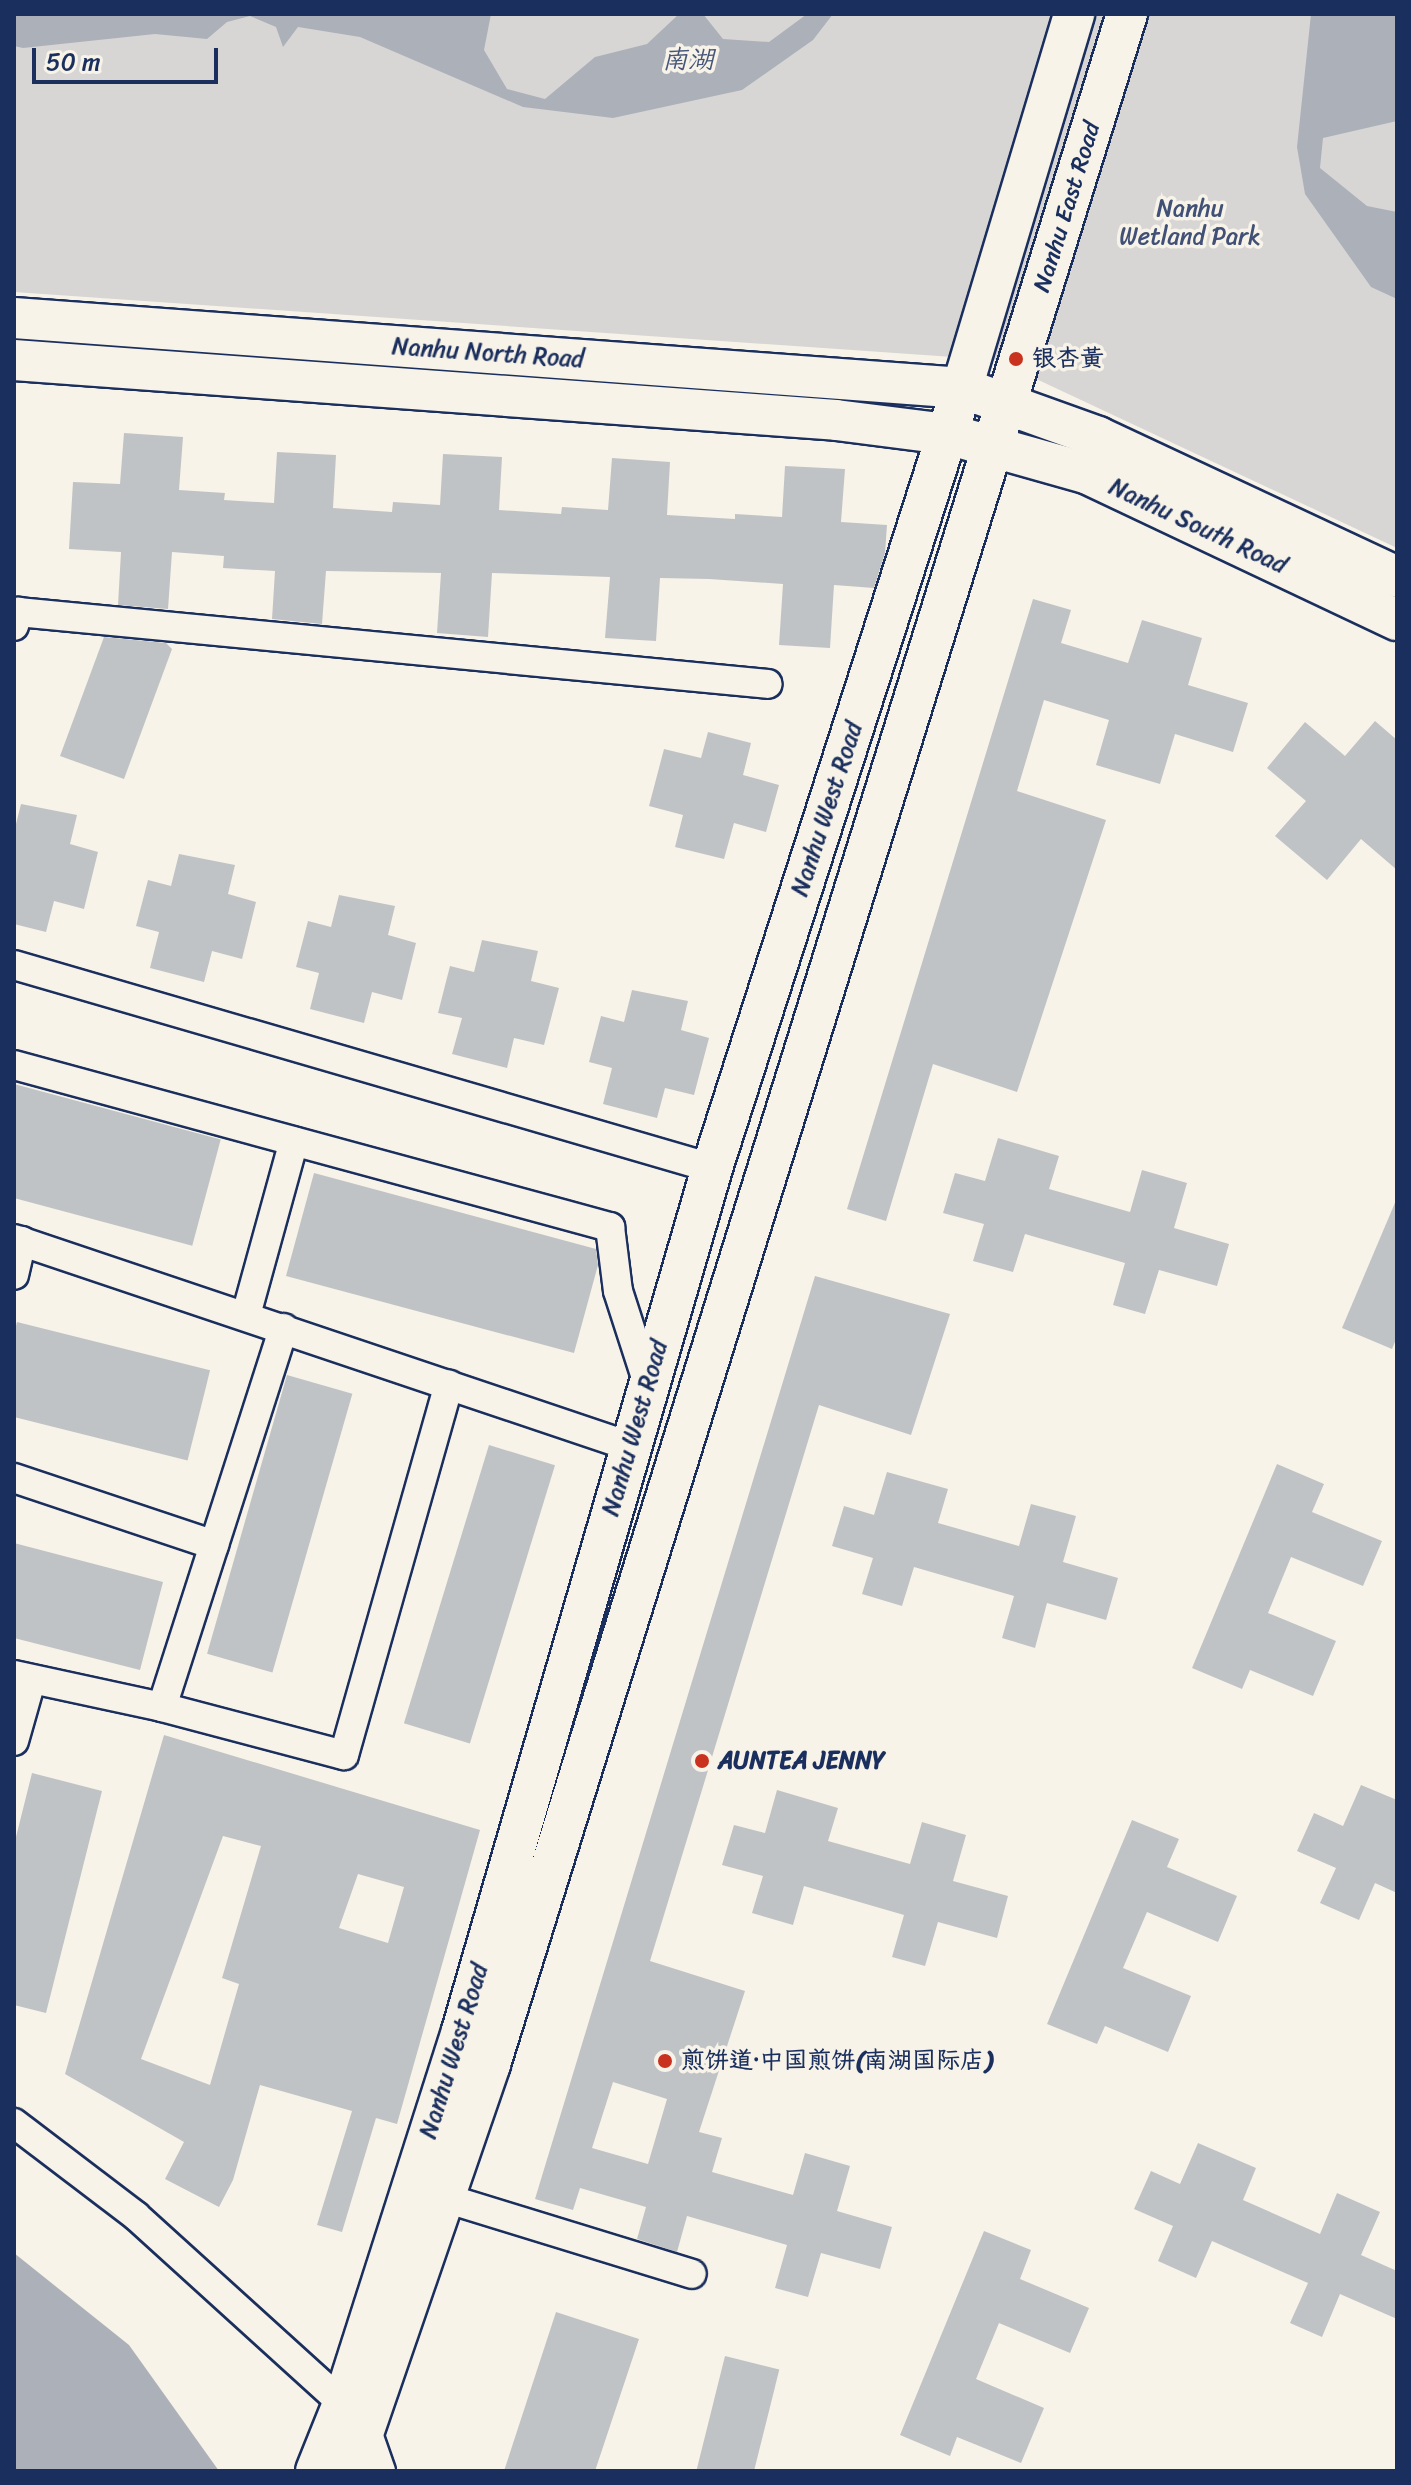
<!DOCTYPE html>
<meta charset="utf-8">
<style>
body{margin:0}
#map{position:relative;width:1411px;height:2485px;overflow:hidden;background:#f7f3e8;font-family:Sriracha,"LXGW WenKai TC",sans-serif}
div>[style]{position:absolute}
.green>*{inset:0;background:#d7d6d4}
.water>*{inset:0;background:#acb0b9}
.building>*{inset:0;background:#c0c3c5;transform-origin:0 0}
.roads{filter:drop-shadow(2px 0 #1b2f5e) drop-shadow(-2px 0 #1b2f5e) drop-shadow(0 2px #1b2f5e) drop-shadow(0 -2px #1b2f5e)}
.street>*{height:28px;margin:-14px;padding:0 14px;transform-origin:14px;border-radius:14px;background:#f7f3e8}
.secondary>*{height:40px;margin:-20px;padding:0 20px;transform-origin:20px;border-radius:20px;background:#f7f3e8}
.dots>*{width:22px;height:22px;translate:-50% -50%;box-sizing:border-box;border:4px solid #f7f3e8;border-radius:50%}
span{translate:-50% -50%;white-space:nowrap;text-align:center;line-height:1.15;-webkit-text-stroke:7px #f7f3e8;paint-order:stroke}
.street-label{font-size:24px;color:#1b2f5e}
.park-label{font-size:24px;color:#415076}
.poi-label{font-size:24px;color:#1b2f5e;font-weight:700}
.left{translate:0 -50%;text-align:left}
.water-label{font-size:26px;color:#465679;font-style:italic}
.frame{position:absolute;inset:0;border:16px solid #1b2f5e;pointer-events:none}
.scale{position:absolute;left:32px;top:48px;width:186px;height:36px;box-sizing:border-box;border:4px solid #1b2f5e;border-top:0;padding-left:10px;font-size:24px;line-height:28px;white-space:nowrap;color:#1b2f5e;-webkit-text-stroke:6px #f7f3e8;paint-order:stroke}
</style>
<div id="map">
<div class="green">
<div style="clip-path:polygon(14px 14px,1397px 14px,1397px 548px,996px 360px,14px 292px)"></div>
</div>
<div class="water">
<div style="clip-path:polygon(14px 14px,491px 14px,484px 50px,507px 89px,545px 99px,595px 57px,647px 44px,679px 14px,703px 14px,723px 39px,769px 42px,807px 14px,833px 14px,813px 40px,742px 90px,613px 118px,523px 107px,360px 37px,298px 27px,283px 47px,276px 27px,250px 16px,227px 22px,207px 39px,155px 34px,23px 48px,14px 46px)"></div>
<div style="clip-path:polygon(1311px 14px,1397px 14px,1397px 121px,1323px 138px,1320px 168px,1367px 206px,1397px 212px,1397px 299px,1371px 287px,1305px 194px,1297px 147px)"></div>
<div style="clip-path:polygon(14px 2253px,129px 2345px,219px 2471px,14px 2471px)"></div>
</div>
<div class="building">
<div style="clip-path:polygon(124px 433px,183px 437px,179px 490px,225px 493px,224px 500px,274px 503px,277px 452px,336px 455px,333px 508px,392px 512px,393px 502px,440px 505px,443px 454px,502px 457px,499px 510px,561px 514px,562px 507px,608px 510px,612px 458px,670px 462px,667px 515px,735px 519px,735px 514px,782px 517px,785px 466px,845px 469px,841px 522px,887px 525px,885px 553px,874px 588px,834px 585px,830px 648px,779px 645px,783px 584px,709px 579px,660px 578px,656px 641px,605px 638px,610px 577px,492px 573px,488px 637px,437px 633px,441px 573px,326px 571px,322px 624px,272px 619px,275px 571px,223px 568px,224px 556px,172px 552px,168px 609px,118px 605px,121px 552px,69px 549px,73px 482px,120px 484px)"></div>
<div style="clip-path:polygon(1033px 599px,1071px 610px,1061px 643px,1128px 663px,1142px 620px,1202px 638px,1188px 685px,1248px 703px,1233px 752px,1175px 734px,1160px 784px,1096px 765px,1109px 720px,1044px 700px,1017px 791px,1106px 820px,1017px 1092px,933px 1064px,886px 1221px,847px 1209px)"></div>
<div style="clip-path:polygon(104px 637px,166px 643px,172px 649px,124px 779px,60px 756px)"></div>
<div style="clip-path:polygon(1375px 721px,1397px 740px,1397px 870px,1361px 839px,1327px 880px,1275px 836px,1306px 801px,1267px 768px,1305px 722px,1345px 756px)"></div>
<div style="clip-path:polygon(708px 732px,751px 743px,743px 775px,779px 785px,766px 832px,734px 823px,724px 859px,675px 847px,683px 815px,649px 806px,664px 749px,701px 758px)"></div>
<div style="clip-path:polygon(21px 804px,77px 815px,70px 844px,98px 852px,84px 909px,54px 901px,46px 932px,14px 924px,14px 832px)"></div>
<div style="clip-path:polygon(179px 854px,235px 865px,228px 894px,256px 902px,242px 959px,212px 951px,204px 982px,150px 968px,159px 932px,136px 926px,148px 880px,171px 886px)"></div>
<div style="clip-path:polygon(339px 895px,395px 906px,388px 935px,416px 943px,402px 1000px,372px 992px,364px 1023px,310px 1009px,319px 973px,296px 967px,308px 921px,331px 927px)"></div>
<div style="clip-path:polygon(482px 940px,538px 951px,531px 981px,559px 988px,544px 1045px,514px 1038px,507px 1068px,452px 1054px,462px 1018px,438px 1013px,450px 966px,474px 972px)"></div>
<div style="clip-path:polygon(632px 990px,688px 1001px,681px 1030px,709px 1038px,694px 1095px,665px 1088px,657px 1118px,603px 1104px,612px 1068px,589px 1062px,601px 1016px,624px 1022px)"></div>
<div style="left:14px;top:1084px;width:214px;height:110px;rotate:15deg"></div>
<div style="clip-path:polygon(998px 1138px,1059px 1156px,1049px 1189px,1130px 1212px,1142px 1170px,1187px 1183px,1174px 1228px,1229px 1244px,1217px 1286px,1159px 1270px,1145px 1314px,1113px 1305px,1125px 1263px,1025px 1234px,1013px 1272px,973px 1261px,984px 1224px,943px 1213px,955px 1173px,985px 1181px)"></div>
<div style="clip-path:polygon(314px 1173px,596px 1249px,598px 1265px,574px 1353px,286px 1276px)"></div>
<div style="clip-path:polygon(1397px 1198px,1397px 1337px,1392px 1349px,1342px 1328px)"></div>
<div style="clip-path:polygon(evenodd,815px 1276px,950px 1314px,911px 1435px,819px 1405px,650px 1961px,745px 1991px,699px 2132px,722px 2138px,712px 2172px,793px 2195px,805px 2153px,850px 2166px,837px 2211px,892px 2227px,880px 2269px,821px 2253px,808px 2297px,775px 2288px,787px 2245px,687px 2216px,677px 2252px,637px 2239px,646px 2207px,580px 2188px,573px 2210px,535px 2199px,815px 1276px,613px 2082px,667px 2099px,648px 2164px,592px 2148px,613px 2082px)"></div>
<div style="left:17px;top:1322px;width:199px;height:93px;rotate:14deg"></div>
<div style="left:287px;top:1375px;width:68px;height:290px;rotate:16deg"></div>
<div style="left:489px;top:1445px;width:69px;height:291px;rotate:17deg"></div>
<div style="clip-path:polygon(1277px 1464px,1324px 1484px,1312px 1512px,1382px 1541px,1363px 1586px,1291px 1557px,1268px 1613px,1336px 1641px,1313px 1696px,1250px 1670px,1242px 1689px,1192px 1668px)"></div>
<div style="clip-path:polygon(887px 1472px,948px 1489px,938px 1523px,1019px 1546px,1031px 1504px,1076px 1516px,1063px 1562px,1118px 1578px,1106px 1620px,1047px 1603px,1035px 1648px,1002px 1638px,1014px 1596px,914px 1567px,902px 1606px,862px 1594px,873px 1558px,832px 1546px,844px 1506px,874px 1515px)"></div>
<div style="clip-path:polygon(14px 1543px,163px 1582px,140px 1670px,14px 1638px)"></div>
<div style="clip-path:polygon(evenodd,164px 1735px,480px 1830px,397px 2124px,376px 2118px,342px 2232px,317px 2225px,352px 2111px,260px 2085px,233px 2180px,219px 2207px,165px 2179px,184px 2142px,65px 2074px,164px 1735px,223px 1836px,261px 1846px,222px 1978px,239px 1984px,210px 2085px,141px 2059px,223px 1836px,164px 1735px,358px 1874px,404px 1887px,388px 1943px,339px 1928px,358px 1874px)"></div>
<div style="clip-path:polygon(32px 1773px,102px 1791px,46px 2013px,14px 2005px,14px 1845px)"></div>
<div style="clip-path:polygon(1361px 1785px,1397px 1800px,1397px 1893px,1375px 1883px,1359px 1920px,1320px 1903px,1336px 1868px,1297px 1851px,1314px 1813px,1343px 1826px)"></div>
<div style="clip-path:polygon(777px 1790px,838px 1808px,828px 1841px,910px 1864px,922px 1822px,966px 1835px,953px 1881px,1008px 1896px,997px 1938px,938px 1922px,925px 1966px,892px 1957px,904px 1915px,804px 1886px,793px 1925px,752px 1913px,763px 1876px,722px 1865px,734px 1825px,765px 1833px)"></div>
<div style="clip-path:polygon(1132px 1820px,1179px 1839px,1167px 1867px,1237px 1896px,1218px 1942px,1147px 1912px,1123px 1968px,1191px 1996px,1168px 2052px,1105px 2026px,1097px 2044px,1047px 2024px)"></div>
<div style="clip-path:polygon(1198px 2143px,1256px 2168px,1243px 2200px,1320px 2234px,1337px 2193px,1380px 2212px,1361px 2255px,1397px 2271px,1397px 2319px,1340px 2294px,1322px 2337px,1290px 2323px,1308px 2283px,1212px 2241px,1196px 2278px,1158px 2261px,1173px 2226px,1134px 2209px,1151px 2171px,1180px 2184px)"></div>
<div style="clip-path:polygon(984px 2231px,1031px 2250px,1020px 2279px,1089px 2308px,1070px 2353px,999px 2323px,976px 2379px,1044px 2408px,1021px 2463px,957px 2437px,950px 2456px,900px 2435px)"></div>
<div style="clip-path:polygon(556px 2312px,639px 2339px,595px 2471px,504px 2471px)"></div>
<div style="left:725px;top:2356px;width:56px;height:118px;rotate:14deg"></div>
</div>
<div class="roads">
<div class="street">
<div style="left:14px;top:626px;width:15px;rotate:-74deg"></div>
<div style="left:18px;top:612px;width:753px;rotate:5.48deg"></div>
<div style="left:14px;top:965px;width:727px;rotate:16.22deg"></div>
<div style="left:14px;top:1065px;width:618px;rotate:15.21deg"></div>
<div style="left:610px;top:1227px;width:64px;rotate:82.9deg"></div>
<div style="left:618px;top:1291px;width:98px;rotate:72.1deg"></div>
<div style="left:14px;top:1239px;width:649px;rotate:18.6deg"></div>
<div style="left:14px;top:1275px;width:35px;rotate:-77deg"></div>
<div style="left:246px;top:1315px;width:180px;rotate:-74.6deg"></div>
<div style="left:14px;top:1478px;width:211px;rotate:18.5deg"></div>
<div style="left:14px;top:1675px;width:151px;rotate:12.2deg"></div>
<div style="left:162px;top:1707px;width:188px;rotate:14.8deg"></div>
<div style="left:344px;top:1755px;width:385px;rotate:-74.2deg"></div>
<div style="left:162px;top:1707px;width:398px;rotate:-72.2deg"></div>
<div style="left:14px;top:1741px;width:62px;rotate:-74.2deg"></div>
<div style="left:14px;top:2123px;width:153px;rotate:37.3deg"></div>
<div style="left:136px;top:2216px;width:280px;rotate:42.2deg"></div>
<div style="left:343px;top:2404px;width:33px;rotate:46deg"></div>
<div style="left:366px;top:2428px;width:46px;rotate:70.8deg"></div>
<div style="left:445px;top:2198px;width:258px;rotate:17.1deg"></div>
</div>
<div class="secondary">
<div style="left:14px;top:318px;width:951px;rotate:4.22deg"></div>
<div style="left:962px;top:388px;width:145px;rotate:19.8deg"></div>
<div style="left:1098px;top:437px;width:330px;rotate:25.1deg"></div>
<div style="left:14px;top:360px;width:824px;rotate:4.17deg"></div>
<div style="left:836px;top:420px;width:112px;rotate:7.2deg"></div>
<div style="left:947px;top:434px;width:144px;rotate:15.7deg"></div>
<div style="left:1086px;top:473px;width:344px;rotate:25.3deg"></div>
<div style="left:316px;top:2471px;width:72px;rotate:-68.1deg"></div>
<div style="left:343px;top:2404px;width:392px;rotate:-72.3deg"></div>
<div style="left:462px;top:2031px;width:898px;rotate:-73.84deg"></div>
<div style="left:712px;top:1168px;width:819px;rotate:-72.23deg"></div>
<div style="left:962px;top:388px;width:390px;rotate:-73.3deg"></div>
<div style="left:350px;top:2471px;width:430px;rotate:-71deg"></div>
<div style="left:490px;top:2064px;width:2147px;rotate:-72.74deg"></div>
</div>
</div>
<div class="dots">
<div style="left:1016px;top:359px;background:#c8321e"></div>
<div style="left:702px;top:1761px;background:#c8321e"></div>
<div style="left:665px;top:2061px;background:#c8321e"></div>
</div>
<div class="street-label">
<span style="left:1067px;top:207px;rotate:-73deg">Nanhu East Road</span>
<span style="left:488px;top:353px;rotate:4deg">Nanhu North Road</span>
<span style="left:1198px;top:526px;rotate:25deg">Nanhu South Road</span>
<span style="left:827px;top:809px;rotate:-72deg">Nanhu West Road</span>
<span style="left:635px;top:1428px;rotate:-74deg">Nanhu West Road</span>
<span style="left:454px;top:2051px;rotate:-73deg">Nanhu West Road</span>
</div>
<div class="park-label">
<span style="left:1190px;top:223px">Nanhu<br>Wetland Park</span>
</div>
<div class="poi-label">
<span class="left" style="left:1032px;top:359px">银杏黄</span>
<span class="left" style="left:718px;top:1761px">AUNTEA JENNY</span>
<span class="left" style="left:681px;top:2061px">煎饼道·中国煎饼(南湖国际店)</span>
</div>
<div class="water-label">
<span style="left:688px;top:60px">南湖</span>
</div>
<div class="frame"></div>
<div class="scale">50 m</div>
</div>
